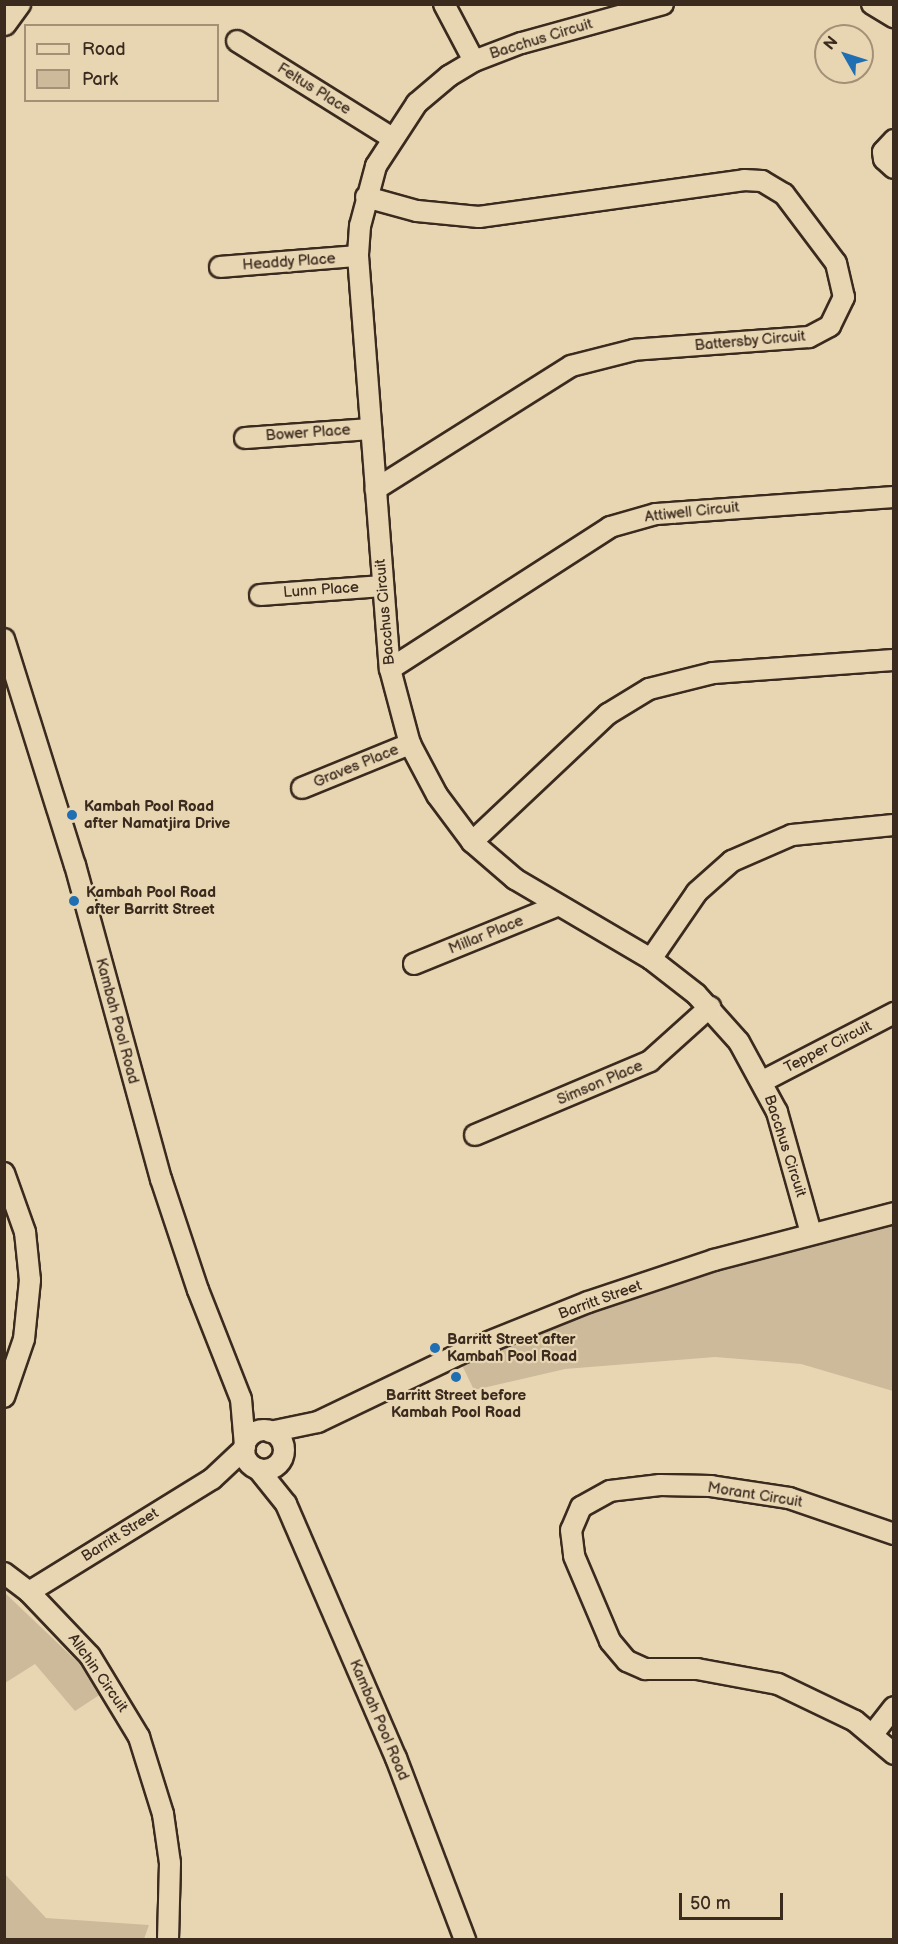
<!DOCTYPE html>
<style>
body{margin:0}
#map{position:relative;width:898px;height:1944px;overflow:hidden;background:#e8d6b3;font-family:"Balsamiq Sans",sans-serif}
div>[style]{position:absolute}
.green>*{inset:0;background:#ccba9b}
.roads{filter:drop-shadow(2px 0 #3b2a1e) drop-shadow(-2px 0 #3b2a1e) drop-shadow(0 2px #3b2a1e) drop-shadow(0 -2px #3b2a1e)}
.minor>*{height:20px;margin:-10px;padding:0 10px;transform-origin:10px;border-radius:10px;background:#e8d6b3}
.minor>.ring{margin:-10px;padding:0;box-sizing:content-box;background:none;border:20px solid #e8d6b3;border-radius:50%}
.major>*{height:24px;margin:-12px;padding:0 12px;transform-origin:12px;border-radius:12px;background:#e8d6b3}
.dots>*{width:16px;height:16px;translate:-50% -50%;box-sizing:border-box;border:3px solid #e8d6b3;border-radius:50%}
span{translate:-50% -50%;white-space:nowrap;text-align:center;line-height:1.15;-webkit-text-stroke:4.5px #e8d6b3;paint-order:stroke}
.street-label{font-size:15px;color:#3b2a1e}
.poi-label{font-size:15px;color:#3b2a1e;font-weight:700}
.left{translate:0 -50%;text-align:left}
.frame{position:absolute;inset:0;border:6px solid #3b2a1e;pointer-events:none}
.legend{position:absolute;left:24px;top:24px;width:195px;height:78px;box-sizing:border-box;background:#e8d6b3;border:2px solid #a39177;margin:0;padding:8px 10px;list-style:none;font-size:18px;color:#3b2a1e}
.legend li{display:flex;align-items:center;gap:12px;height:30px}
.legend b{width:30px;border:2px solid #a39177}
.north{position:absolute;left:814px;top:24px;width:60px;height:60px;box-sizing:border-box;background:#e8d6b3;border:2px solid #a39177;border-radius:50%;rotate:309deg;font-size:16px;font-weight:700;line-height:24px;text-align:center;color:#3b2a1e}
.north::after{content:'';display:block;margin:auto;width:21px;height:27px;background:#1f6fb2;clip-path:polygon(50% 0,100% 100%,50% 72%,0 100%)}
.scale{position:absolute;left:679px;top:1893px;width:104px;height:27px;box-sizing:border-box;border:3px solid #3b2a1e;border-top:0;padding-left:8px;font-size:18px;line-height:21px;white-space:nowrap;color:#3b2a1e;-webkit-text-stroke:4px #e8d6b3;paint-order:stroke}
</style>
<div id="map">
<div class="green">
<div style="clip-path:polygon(893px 1218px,893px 1391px,801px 1364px,715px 1357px,565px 1369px,474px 1390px,460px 1361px,613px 1299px)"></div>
<div style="clip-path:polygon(4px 1592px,107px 1690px,75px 1711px,35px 1664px,5px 1683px)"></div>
<div style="clip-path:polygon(4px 1873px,46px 1918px,149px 1925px,144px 1939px,5px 1939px)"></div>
</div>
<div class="roads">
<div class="minor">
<div style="left:444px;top:4px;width:64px;rotate:62.2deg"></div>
<div style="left:663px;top:4px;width:147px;rotate:164.6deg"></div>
<div style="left:521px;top:43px;width:50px;rotate:159deg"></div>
<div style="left:474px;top:61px;width:29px;rotate:149deg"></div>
<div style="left:449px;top:76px;width:42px;rotate:139.8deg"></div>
<div style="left:417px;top:103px;width:75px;rotate:123.1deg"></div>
<div style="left:376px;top:166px;width:62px;rotate:104.9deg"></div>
<div style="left:360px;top:226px;width:30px;rotate:94deg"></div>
<div style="left:358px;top:256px;width:414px;rotate:85.6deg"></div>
<div style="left:390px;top:669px;width:78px;rotate:75.1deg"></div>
<div style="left:410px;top:744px;width:58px;rotate:62.1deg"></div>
<div style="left:437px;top:795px;width:59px;rotate:53.3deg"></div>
<div style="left:472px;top:842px;width:57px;rotate:40.7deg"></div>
<div style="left:515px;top:879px;width:158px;rotate:30.5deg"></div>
<div style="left:651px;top:959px;width:57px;rotate:37.9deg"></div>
<div style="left:696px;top:994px;width:64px;rotate:48.1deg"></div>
<div style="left:739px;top:1042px;width:80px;rotate:61.5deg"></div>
<div style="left:777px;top:1112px;width:126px;rotate:74.3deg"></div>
<div style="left:872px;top:4px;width:26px;rotate:31deg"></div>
<div style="left:237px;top:41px;width:183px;rotate:32deg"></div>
<div style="left:894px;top:140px;width:16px;rotate:133deg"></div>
<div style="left:883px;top:152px;width:7px;rotate:82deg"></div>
<div style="left:884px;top:159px;width:13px;rotate:42deg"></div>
<div style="left:366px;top:197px;width:53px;rotate:15.4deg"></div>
<div style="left:417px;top:211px;width:62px;rotate:5.5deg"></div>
<div style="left:479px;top:217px;width:268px;rotate:-7.9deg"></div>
<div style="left:744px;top:180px;width:18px;rotate:3deg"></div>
<div style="left:762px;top:181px;width:26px;rotate:31deg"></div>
<div style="left:784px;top:194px;width:86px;rotate:53deg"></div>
<div style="left:836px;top:263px;width:35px;rotate:77deg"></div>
<div style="left:844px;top:297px;width:32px;rotate:116deg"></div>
<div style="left:830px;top:326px;width:24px;rotate:152deg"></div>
<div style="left:809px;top:337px;width:175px;rotate:175.8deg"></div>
<div style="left:634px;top:350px;width:65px;rotate:165.7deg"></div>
<div style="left:571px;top:366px;width:231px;rotate:147.8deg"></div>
<div style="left:220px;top:267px;width:138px;rotate:-4.6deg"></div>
<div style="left:245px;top:438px;width:126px;rotate:-4.1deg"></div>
<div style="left:260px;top:595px;width:123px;rotate:-4.2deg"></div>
<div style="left:4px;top:639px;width:237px;rotate:72.6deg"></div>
<div style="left:75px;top:865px;width:326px;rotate:74.7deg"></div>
<div style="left:161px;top:1179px;width:117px;rotate:71.6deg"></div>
<div style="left:198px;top:1290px;width:117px;rotate:68.5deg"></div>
<div style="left:241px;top:1399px;width:47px;rotate:85.1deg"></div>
<div style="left:390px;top:669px;width:262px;rotate:-32.8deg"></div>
<div style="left:610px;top:527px;width:48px;rotate:-15.8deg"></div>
<div style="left:656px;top:514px;width:239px;rotate:-4.1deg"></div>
<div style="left:302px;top:788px;width:117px;rotate:-22.2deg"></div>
<div style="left:472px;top:842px;width:187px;rotate:-43.3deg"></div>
<div style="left:608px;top:714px;width:48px;rotate:-31.4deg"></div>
<div style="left:649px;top:689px;width:66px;rotate:-14deg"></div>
<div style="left:713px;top:673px;width:181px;rotate:-4.1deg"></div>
<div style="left:651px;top:959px;width:81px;rotate:-55.5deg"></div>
<div style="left:697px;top:892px;width:47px;rotate:-41.5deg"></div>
<div style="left:732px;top:861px;width:65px;rotate:-23.4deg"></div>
<div style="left:792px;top:835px;width:102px;rotate:-5.6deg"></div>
<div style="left:414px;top:964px;width:154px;rotate:-22.1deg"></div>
<div style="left:763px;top:1081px;width:148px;rotate:-27.4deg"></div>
<div style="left:475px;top:1135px;width:190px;rotate:-22.9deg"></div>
<div style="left:650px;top:1061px;width:81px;rotate:-42deg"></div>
<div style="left:4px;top:1173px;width:63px;rotate:70.4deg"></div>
<div style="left:25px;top:1232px;width:48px;rotate:84.1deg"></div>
<div style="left:30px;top:1280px;width:59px;rotate:95.8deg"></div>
<div style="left:24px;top:1339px;width:61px;rotate:109deg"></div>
<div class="ring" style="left:244px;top:1430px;width:20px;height:20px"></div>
<div style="left:270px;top:1432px;width:49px;rotate:-11.8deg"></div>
<div style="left:318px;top:1422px;width:164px;rotate:-25.6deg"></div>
<div style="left:466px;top:1351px;width:131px;rotate:-21.9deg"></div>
<div style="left:588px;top:1302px;width:133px;rotate:-18.4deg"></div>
<div style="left:714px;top:1260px;width:186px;rotate:-14.6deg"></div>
<div style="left:258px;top:1469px;width:45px;rotate:51.3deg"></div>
<div style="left:286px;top:1504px;width:277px;rotate:66.6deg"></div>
<div style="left:396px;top:1758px;width:195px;rotate:69.2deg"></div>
<div style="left:894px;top:1534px;width:111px;rotate:-161.1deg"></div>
<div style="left:789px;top:1498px;width:79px;rotate:-171.3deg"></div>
<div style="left:711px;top:1486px;width:51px;rotate:-178.9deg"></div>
<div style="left:660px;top:1485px;width:50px;rotate:173.2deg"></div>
<div style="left:610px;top:1491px;width:33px;rotate:151deg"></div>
<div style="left:581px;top:1507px;width:25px;rotate:113deg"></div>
<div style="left:571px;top:1530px;width:26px;rotate:83deg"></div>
<div style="left:574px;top:1556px;width:92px;rotate:67deg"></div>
<div style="left:610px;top:1641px;width:26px;rotate:50deg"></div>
<div style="left:627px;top:1661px;width:20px;rotate:24deg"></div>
<div style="left:645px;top:1669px;width:52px"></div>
<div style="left:697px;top:1669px;width:82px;rotate:10.5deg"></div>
<div style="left:778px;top:1684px;width:85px;rotate:25.7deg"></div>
<div style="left:855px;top:1721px;width:51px;rotate:40.2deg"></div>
<div style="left:4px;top:1573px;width:31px;rotate:37deg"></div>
<div style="left:29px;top:1592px;width:88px;rotate:46.4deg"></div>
<div style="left:90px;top:1656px;width:95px;rotate:58.8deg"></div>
<div style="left:139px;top:1737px;width:81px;rotate:72.7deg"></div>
<div style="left:163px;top:1814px;width:49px;rotate:81.9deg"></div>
<div style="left:170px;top:1863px;width:77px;rotate:91.5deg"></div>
<div style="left:29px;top:1592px;width:215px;rotate:-31.7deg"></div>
<div style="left:212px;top:1479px;width:45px;rotate:-43.2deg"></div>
<div style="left:873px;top:1734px;width:34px;rotate:-52deg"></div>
</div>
<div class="major">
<div style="left:4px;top:23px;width:24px;rotate:-54deg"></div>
</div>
</div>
<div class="dots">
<div style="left:72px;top:815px;background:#1f6fb2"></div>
<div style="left:74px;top:901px;background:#1f6fb2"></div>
<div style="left:435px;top:1348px;background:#1f6fb2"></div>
<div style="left:456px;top:1377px;background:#1f6fb2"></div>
</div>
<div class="street-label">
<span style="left:541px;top:39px;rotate:-17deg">Bacchus Circuit</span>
<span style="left:314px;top:89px;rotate:32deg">Feltus Place</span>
<span style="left:289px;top:262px;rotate:-4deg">Headdy Place</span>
<span style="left:750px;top:341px;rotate:-5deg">Battersby Circuit</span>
<span style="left:308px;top:433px;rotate:-4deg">Bower Place</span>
<span style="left:692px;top:512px;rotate:-6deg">Attiwell Circuit</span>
<span style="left:321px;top:590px;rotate:-4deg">Lunn Place</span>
<span style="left:385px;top:612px;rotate:-95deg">Bacchus Circuit</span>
<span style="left:356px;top:766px;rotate:-22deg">Graves Place</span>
<span style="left:486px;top:935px;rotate:-22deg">Millar Place</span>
<span style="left:117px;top:1021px;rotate:75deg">Kambah Pool Road</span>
<span style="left:828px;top:1047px;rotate:-27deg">Tepper Circuit</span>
<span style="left:600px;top:1083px;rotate:-23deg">Simson Place</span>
<span style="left:785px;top:1146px;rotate:72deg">Bacchus Circuit</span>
<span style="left:600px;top:1300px;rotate:-20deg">Barritt Street</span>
<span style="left:755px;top:1495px;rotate:9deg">Morant Circuit</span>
<span style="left:120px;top:1535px;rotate:-32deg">Barritt Street</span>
<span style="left:98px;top:1673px;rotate:55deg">Allchin Circuit</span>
<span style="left:379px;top:1720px;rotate:67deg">Kambah Pool Road</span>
</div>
<div class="poi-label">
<span class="left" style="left:84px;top:815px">Kambah Pool Road<br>after Namatjira Drive</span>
<span class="left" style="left:86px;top:901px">Kambah Pool Road<br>after Barritt Street</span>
<span class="left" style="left:447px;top:1348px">Barritt Street after<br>Kambah Pool Road</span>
<span style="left:456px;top:1404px">Barritt Street before<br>Kambah Pool Road</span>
</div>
<div class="frame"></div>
<ul class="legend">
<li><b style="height:8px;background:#e8d6b3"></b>Road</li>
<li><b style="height:16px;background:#ccba9b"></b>Park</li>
</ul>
<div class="north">N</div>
<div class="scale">50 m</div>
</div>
